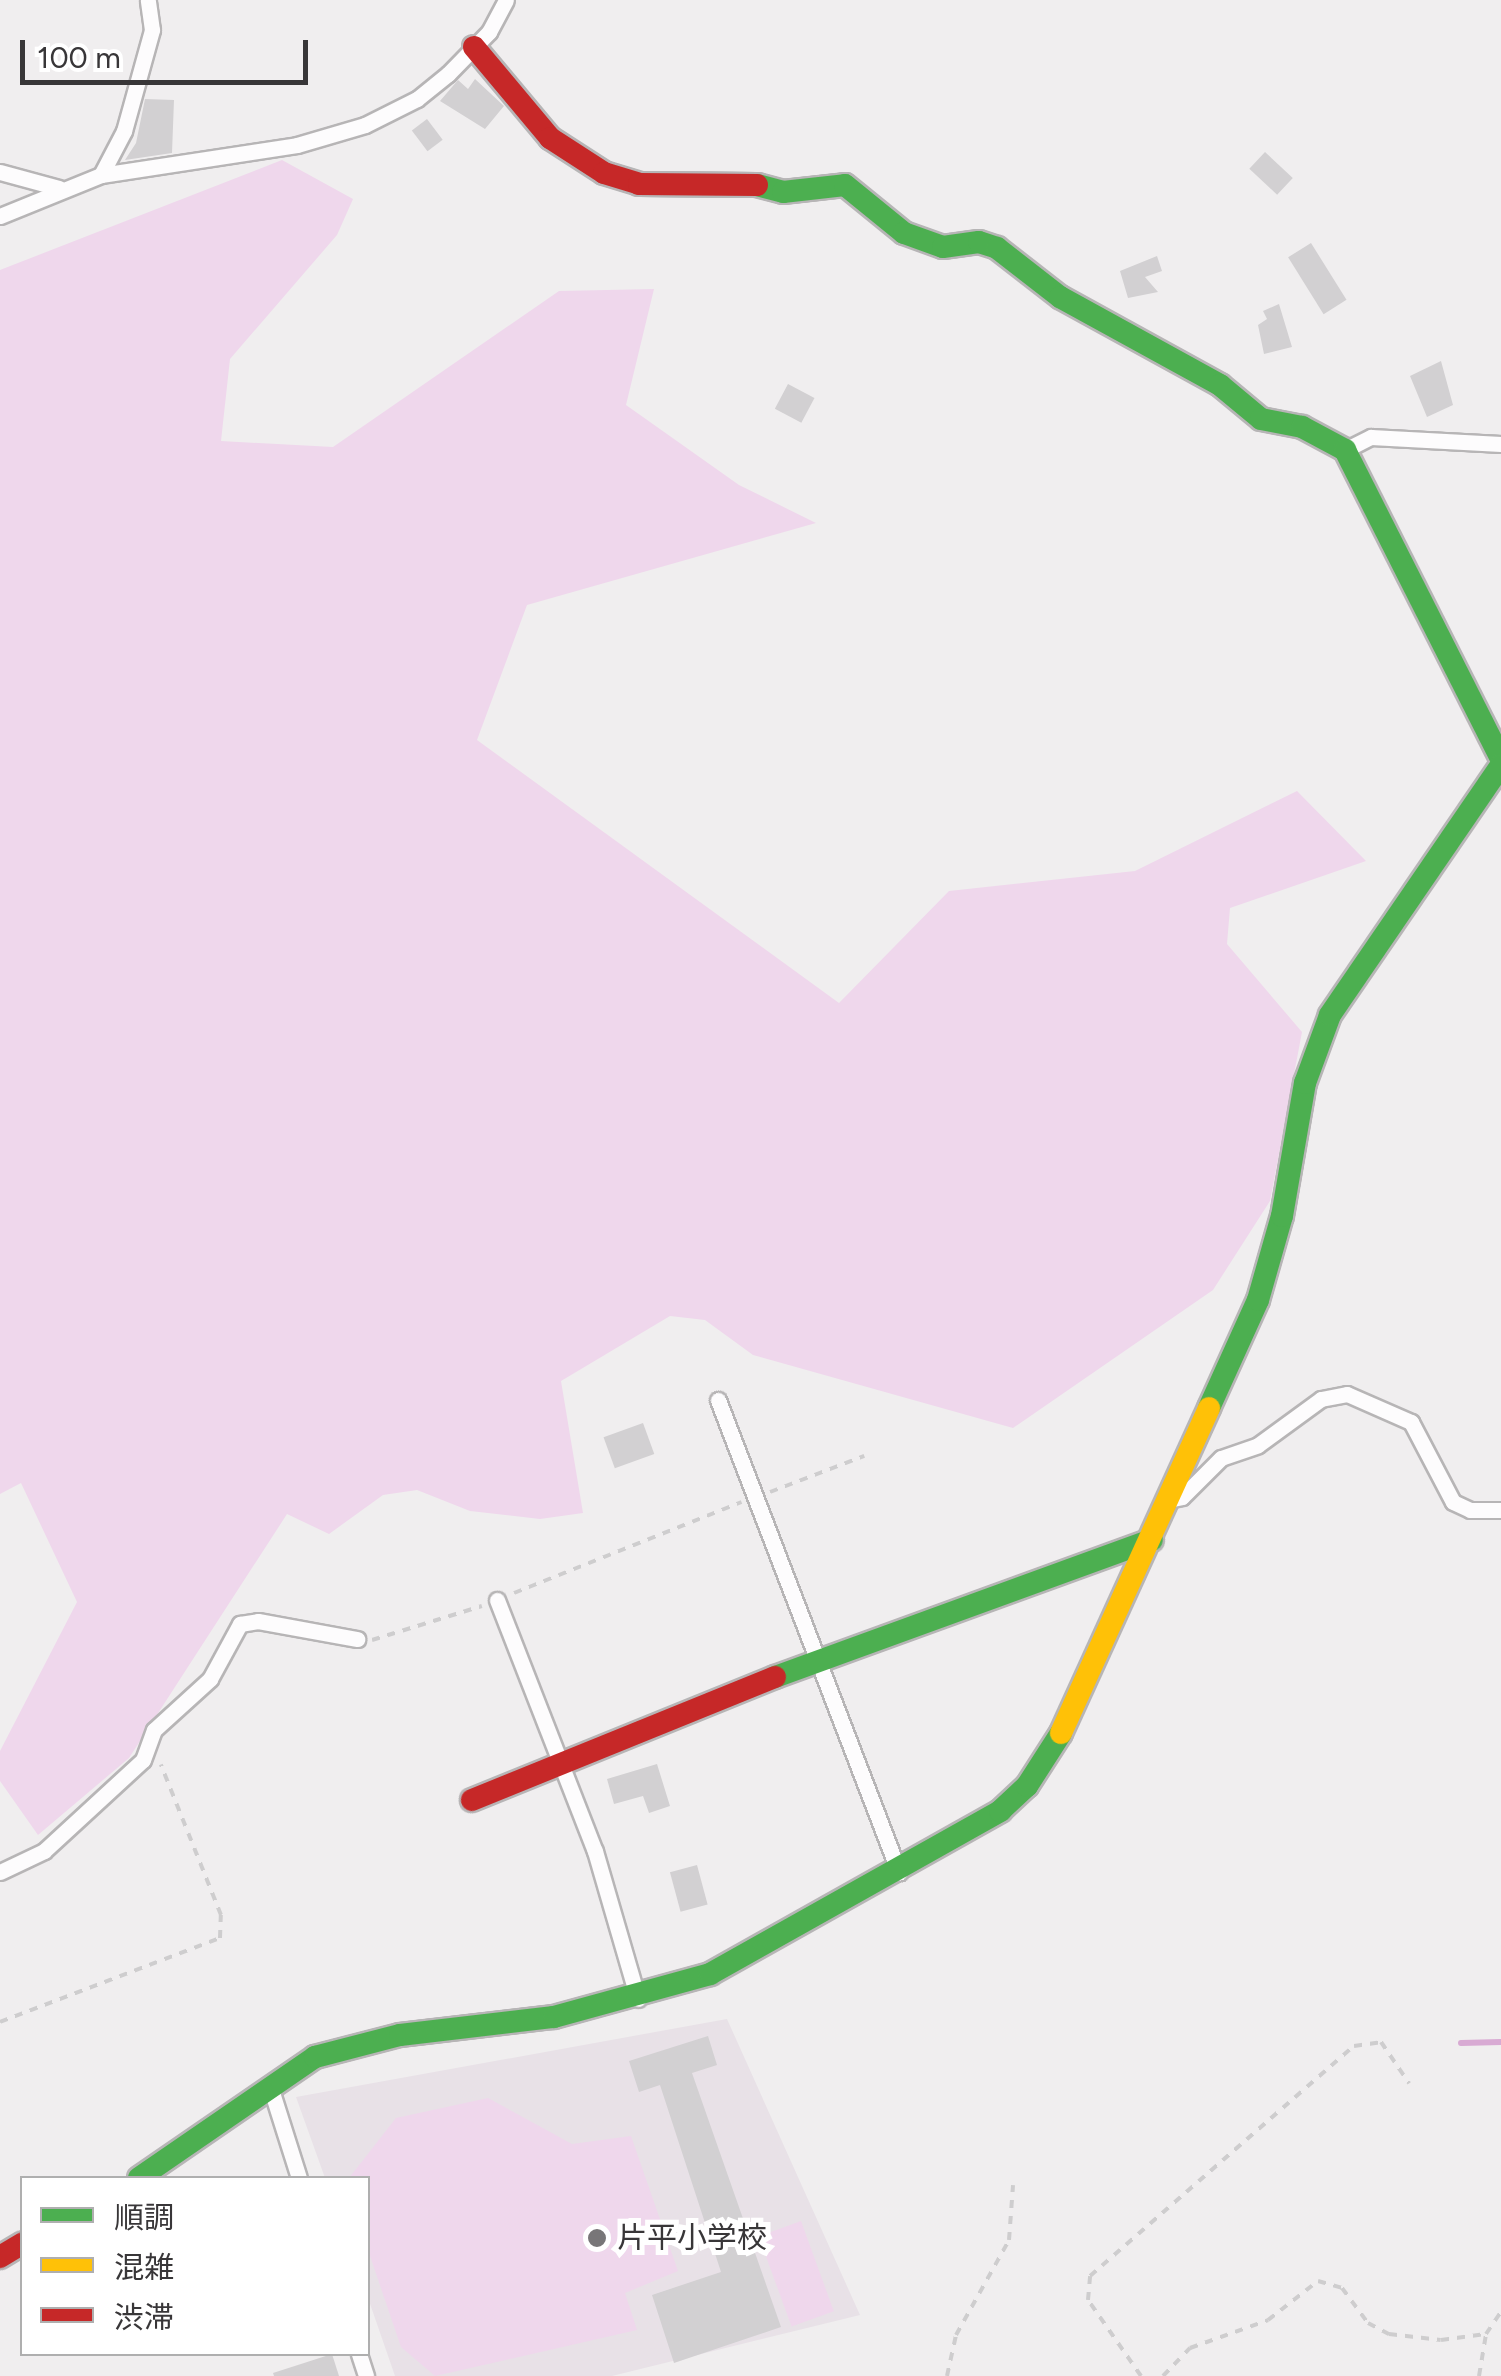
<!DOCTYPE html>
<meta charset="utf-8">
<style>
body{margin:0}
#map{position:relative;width:1501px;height:2376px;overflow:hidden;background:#f0eeef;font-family:Figtree,"Noto Sans JP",sans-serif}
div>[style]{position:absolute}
.built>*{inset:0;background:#e8e1e7}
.green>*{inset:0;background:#efd7ec;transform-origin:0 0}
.stream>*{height:6px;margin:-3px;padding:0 3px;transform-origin:3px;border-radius:3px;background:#d8aad3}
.building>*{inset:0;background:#d2d0d2;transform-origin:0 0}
.path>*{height:4px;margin-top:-2px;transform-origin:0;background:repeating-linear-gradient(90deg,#cecdce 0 8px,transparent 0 16px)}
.roads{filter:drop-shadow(2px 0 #b7b5b6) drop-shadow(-2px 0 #b7b5b6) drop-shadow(0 2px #b7b5b6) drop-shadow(0 -2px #b7b5b6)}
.street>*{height:15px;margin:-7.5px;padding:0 7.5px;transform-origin:7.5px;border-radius:7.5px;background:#fdfcfd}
.fast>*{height:22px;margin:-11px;padding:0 11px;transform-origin:11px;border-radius:11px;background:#4caf50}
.slow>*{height:22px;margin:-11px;padding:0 11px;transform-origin:11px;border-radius:11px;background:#ffc107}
.jam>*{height:22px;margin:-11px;padding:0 11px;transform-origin:11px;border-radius:11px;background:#c62828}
.dots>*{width:28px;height:28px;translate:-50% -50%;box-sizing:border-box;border:5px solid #fff;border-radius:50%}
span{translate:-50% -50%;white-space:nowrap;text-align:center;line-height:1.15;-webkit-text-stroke:10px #fff;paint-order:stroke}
.poi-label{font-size:30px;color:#383638}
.left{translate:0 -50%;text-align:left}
.legend{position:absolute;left:20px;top:2176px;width:350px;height:180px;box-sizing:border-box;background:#fff;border:2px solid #afafaf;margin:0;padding:12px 18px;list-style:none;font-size:30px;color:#383638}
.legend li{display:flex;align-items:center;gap:20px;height:50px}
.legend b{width:50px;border:2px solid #afafaf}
.scale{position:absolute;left:20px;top:40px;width:288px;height:45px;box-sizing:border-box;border:5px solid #383638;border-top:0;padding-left:12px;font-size:30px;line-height:35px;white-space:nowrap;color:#383638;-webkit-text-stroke:8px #fff;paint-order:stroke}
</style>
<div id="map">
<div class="built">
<div style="clip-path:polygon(727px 2019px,860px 2315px,612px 2376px,395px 2376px,368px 2298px,368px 2178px,325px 2178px,296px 2097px)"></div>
</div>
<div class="green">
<div style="clip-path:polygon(282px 160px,353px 199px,337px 235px,230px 359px,221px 441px,333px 447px,559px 291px,654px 289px,626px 405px,739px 485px,816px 523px,527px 605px,477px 740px,839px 1003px,949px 891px,1135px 871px,1297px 791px,1366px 861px,1230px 908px,1227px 944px,1302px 1032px,1270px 1201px,1213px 1290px,1013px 1428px,753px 1355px,705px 1320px,670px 1316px,561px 1381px,583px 1513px,540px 1519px,470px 1511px,417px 1490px,383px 1495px,329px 1534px,287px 1514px,129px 1758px,38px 1835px,0 1781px,0 1751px,77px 1602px,21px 1483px,0 1494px,0 270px)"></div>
<div style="clip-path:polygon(488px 2098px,572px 2144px,631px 2136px,678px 2271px,625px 2293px,637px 2330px,435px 2376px,401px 2347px,368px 2250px,368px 2178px,349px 2178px,396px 2118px)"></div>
<div style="left:801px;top:2221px;width:96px;height:45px;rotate:70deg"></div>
</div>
<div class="stream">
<div style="left:1461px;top:2043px;width:40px;rotate:-1.4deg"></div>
</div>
<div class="building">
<div style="clip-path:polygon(475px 79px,504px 106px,485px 129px,440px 101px,458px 80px,468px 89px)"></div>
<div style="clip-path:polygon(145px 99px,174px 100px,172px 153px,125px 160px,136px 143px)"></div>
<div style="left:427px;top:119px;width:26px;height:19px;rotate:53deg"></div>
<div style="left:1265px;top:152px;width:38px;height:23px;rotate:43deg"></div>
<div style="left:1311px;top:243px;width:67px;height:27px;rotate:58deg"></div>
<div style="clip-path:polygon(1157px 256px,1162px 271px,1145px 277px,1158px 292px,1128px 298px,1120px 271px)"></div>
<div style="clip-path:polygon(1279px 304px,1292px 347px,1264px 354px,1258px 325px,1267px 319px,1263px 311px)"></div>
<div style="clip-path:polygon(1441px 361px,1453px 405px,1427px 417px,1410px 376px)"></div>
<div style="left:788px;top:384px;width:30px;height:28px;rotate:28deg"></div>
<div style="left:643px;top:1423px;width:33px;height:42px;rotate:70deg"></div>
<div style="clip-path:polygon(657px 1764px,670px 1806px,649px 1813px,643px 1796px,614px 1804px,607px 1779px)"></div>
<div style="left:697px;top:1865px;width:41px;height:28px;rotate:75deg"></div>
<div style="clip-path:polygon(708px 2036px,717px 2065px,692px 2073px,781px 2327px,674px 2363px,652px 2295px,721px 2272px,660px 2085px,639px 2092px,629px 2061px)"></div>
<div style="clip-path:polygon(332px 2354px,339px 2376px,274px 2376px,273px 2373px)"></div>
</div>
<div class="path">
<div style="left:770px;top:1492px;width:101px;rotate:-21deg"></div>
<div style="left:514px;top:1593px;width:245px;rotate:-21.8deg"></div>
<div style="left:372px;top:1640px;width:115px;rotate:-17.2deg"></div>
<div style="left:0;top:2022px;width:235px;rotate:-20.9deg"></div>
<div style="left:220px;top:1938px;width:23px;rotate:-88deg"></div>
<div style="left:221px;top:1915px;width:162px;rotate:-111.8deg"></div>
<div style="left:947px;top:2376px;width:42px;rotate:-77.6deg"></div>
<div style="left:956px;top:2335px;width:109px;rotate:-60.8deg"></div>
<div style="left:1009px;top:2240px;width:55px;rotate:-85.8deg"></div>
<div style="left:1141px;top:2376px;width:93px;rotate:-124.9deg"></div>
<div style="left:1088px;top:2300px;width:24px;rotate:-85deg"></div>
<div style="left:1090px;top:2276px;width:350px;rotate:-41.1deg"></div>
<div style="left:1354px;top:2046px;width:27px;rotate:-8deg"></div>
<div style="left:1381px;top:2042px;width:50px;rotate:55.7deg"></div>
<div style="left:1163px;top:2376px;width:39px;rotate:-46deg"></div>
<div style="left:1190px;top:2348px;width:83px;rotate:-19.7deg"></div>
<div style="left:1268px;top:2320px;width:63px;rotate:-38deg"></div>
<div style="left:1318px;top:2281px;width:25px;rotate:16deg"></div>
<div style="left:1342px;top:2288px;width:44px;rotate:53.4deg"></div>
<div style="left:1368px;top:2323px;width:24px;rotate:28deg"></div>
<div style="left:1389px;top:2334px;width:52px;rotate:6.6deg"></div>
<div style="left:1441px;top:2340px;width:45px;rotate:-7.6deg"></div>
<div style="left:1479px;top:2376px;width:43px;rotate:-80.5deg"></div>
<div style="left:1486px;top:2334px;width:27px;rotate:-56deg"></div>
</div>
<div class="roads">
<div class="street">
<div style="left:0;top:172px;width:61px;rotate:15.2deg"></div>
<div style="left:101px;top:175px;width:50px;rotate:-62.4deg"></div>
<div style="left:124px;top:131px;width:105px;rotate:-74.5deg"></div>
<div style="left:152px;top:30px;width:30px;rotate:-98deg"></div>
<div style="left:0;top:216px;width:109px;rotate:-22.1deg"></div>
<div style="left:101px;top:175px;width:198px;rotate:-8.7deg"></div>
<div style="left:297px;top:145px;width:71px;rotate:-16.4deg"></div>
<div style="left:365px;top:125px;width:58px;rotate:-26.6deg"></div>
<div style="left:417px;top:99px;width:40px;rotate:-39deg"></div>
<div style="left:448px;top:74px;width:59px;rotate:-45.7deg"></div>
<div style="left:489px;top:32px;width:36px;rotate:-62deg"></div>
<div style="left:1345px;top:450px;width:29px;rotate:-27deg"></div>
<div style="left:1371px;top:437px;width:130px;rotate:3.1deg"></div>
<div style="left:718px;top:1400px;width:506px;rotate:69.02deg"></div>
<div style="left:1168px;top:1500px;width:14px;rotate:-12deg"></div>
<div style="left:1182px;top:1497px;width:55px;rotate:-45deg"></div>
<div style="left:1221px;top:1458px;width:39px;rotate:-19deg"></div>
<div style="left:1258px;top:1445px;width:78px;rotate:-36.1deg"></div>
<div style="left:1321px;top:1399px;width:26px;rotate:-11deg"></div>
<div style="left:1347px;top:1394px;width:70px;rotate:23.6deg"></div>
<div style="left:1411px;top:1422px;width:90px;rotate:62.3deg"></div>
<div style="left:1453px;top:1502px;width:19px;rotate:25deg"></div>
<div style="left:1470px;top:1510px;width:31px"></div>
<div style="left:497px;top:1600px;width:269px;rotate:68.7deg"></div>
<div style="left:595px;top:1851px;width:154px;rotate:73.8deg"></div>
<div style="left:0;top:1872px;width:49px;rotate:-25.5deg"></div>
<div style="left:44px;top:1851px;width:134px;rotate:-42.6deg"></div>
<div style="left:143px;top:1760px;width:32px;rotate:-70deg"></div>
<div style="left:154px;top:1730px;width:76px;rotate:-42.3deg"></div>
<div style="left:210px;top:1679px;width:63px;rotate:-61.4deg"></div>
<div style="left:240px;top:1624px;width:18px;rotate:-9deg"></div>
<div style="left:258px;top:1621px;width:101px;rotate:10.3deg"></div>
<div style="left:270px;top:2086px;width:96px;rotate:72.5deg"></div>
<div style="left:359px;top:2354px;width:23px;rotate:72deg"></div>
</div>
<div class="fast">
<div style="left:757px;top:185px;width:27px;rotate:15deg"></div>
<div style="left:783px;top:192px;width:62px;rotate:-6.4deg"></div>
<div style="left:845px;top:185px;width:76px;rotate:39.1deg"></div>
<div style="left:904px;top:233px;width:41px;rotate:19.7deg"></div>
<div style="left:943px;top:247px;width:36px;rotate:-8deg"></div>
<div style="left:979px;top:242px;width:19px;rotate:18deg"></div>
<div style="left:997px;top:248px;width:80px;rotate:37.9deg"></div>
<div style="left:1060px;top:297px;width:183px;rotate:28.8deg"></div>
<div style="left:1220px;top:385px;width:53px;rotate:39.7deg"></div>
<div style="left:1261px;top:419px;width:42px;rotate:11deg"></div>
<div style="left:1302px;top:427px;width:49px;rotate:28.1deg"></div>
<div style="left:1345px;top:450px;width:346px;rotate:63.2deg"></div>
<div style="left:1209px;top:1408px;width:119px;rotate:-65.6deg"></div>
<div style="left:1258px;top:1300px;width:87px;rotate:-74.1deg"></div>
<div style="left:1282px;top:1216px;width:135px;rotate:-80.2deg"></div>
<div style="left:1305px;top:1083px;width:72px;rotate:-69.8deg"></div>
<div style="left:1330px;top:1015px;width:303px;rotate:-55.6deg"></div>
<div style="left:775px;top:1677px;width:401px;rotate:-20deg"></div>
<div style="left:139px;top:2178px;width:214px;rotate:-34.5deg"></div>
<div style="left:315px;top:2057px;width:88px;rotate:-14.5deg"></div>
<div style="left:400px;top:2035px;width:155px;rotate:-6.7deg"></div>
<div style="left:554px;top:2017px;width:162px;rotate:-15.4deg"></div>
<div style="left:710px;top:1974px;width:333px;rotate:-29.3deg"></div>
<div style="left:1000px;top:1811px;width:37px;rotate:-43deg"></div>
<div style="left:1027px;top:1786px;width:63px;rotate:-57.3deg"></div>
</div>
<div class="slow">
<div style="left:1061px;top:1733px;width:357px;rotate:-65.5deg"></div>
</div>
<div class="jam">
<div style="left:474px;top:47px;width:119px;rotate:50.1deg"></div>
<div style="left:550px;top:138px;width:64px;rotate:32.9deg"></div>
<div style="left:604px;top:173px;width:37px;rotate:17deg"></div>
<div style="left:639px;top:184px;width:118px;rotate:0.5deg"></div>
<div style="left:472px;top:1800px;width:327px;rotate:-22.1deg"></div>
<div style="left:0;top:2257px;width:26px;rotate:-31deg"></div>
</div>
</div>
<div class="dots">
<div style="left:597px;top:2238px;background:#787678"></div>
</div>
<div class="poi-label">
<span class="left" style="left:617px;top:2238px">片平小学校</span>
</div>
<ul class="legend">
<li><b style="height:12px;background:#4caf50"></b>順調</li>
<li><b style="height:12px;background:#ffc107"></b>混雑</li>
<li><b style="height:12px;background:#c62828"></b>渋滞</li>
</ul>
<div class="scale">100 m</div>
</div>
